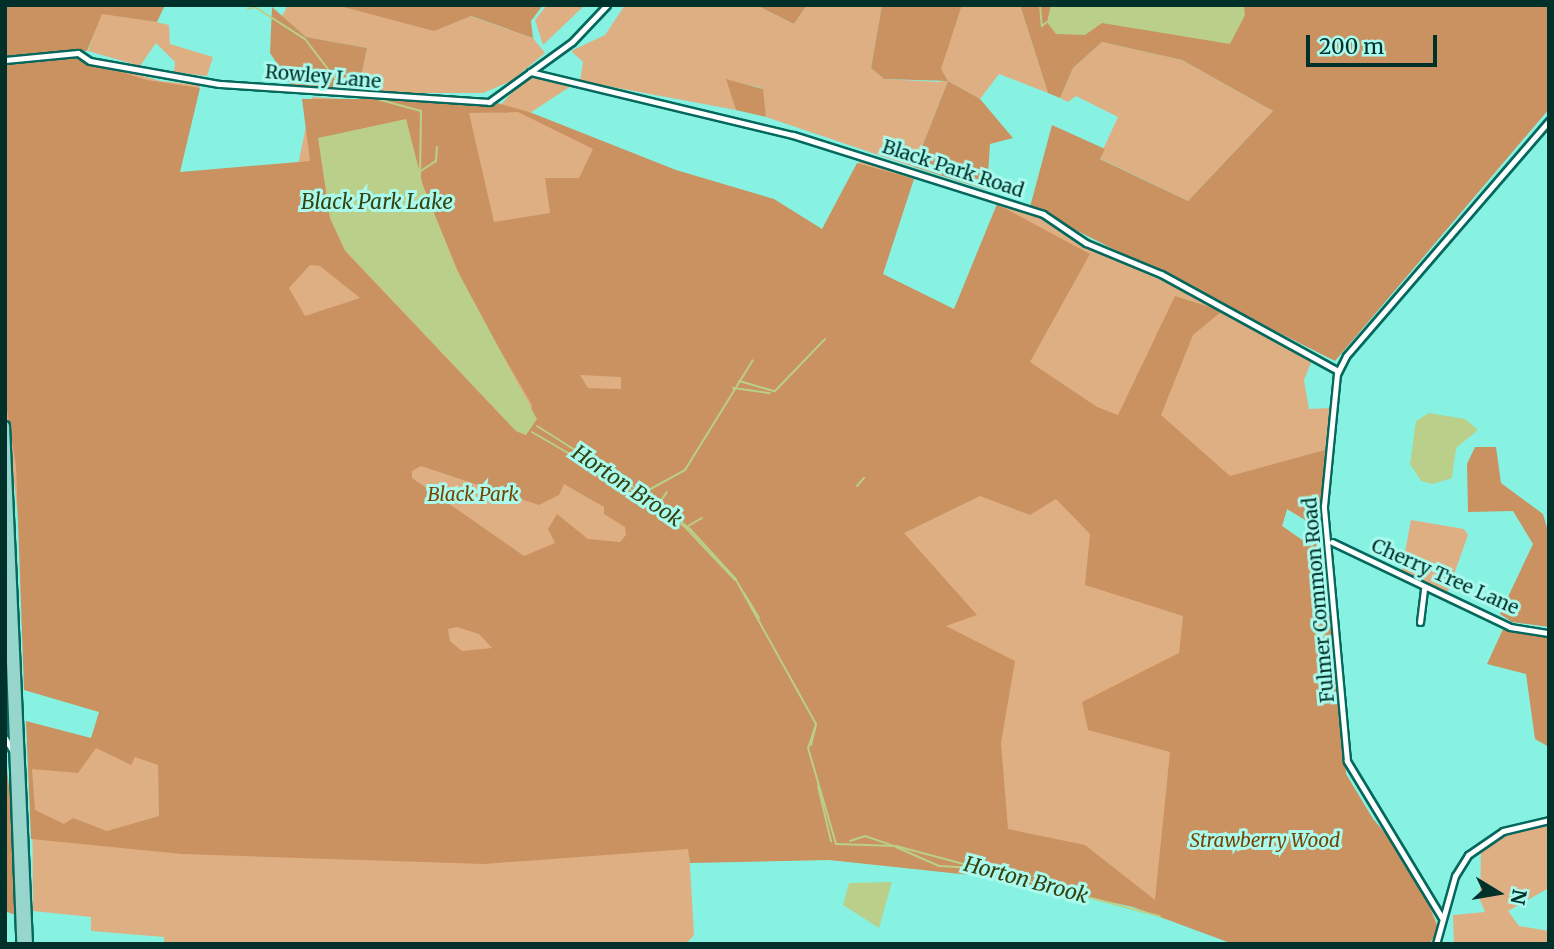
<!DOCTYPE html>
<style>
body{margin:0}
#map{position:relative;width:1554px;height:949px;overflow:hidden;background:#88f2e2;font-family:Merriweather,serif}
div>[style]{position:absolute}
.green>*{inset:0;background:#dfaf84}
.forest>*{inset:0;background:#ca9260}
.water>*{inset:0;background:#b9cf8a}
.stream>*{height:2px;margin:-1px;padding:0 1px;transform-origin:1px;border-radius:1px;background:#b9cf8a}
.roads{filter:drop-shadow(2px 0 #04685d) drop-shadow(-2px 0 #04685d) drop-shadow(0 2px #04685d) drop-shadow(0 -2px #04685d)}
.street>*{height:5px;margin:-2.5px;padding:0 2.5px;transform-origin:2.5px;border-radius:2.5px;background:#fff}
.primary>*{height:8px;margin:-4px;padding:0 4px;transform-origin:4px;border-radius:4px;background:#98d6cd}
span{translate:-50% -50%;white-space:nowrap;text-align:center;line-height:1.15;-webkit-text-stroke:6px #aafbee;paint-order:stroke}
.street-label{font-size:19px;color:#00302a}
.park-label{font-size:19px;color:#774300;font-style:italic}
.water-label{font-size:21px;color:#364310;font-style:italic}
.frame{position:absolute;inset:0;border:7px solid #00302a;pointer-events:none}
.north{position:absolute;left:1463px;top:858px;width:70px;height:70px;-webkit-text-stroke:5px #aafbee;paint-order:stroke;rotate:101deg;font-size:19px;font-weight:700;line-height:28px;text-align:center;color:#00302a}
.north::after{content:'';display:block;margin:auto;width:24px;height:32px;background:#00302a;clip-path:polygon(50% 0,100% 100%,50% 72%,0 100%)}
.scale{position:absolute;left:1306px;top:35px;width:131px;height:32px;box-sizing:border-box;border:4px solid #00302a;border-top:0;padding-left:9px;font-size:21px;line-height:24px;white-space:nowrap;color:#00302a;-webkit-text-stroke:5px #aafbee;paint-order:stroke}
</style>
<div id="map">
<div class="green">
<div style="clip-path:polygon(288px 5px,337px 5px,434px 30px,470px 16px,533px 38px,545px 53px,511px 81px,483px 93px,358px 93px,367px 48px,306px 37px,282px 16px)"></div>
<div style="clip-path:polygon(547px 5px,585px 5px,543px 45px,535px 20px)"></div>
<div style="clip-path:polygon(625px 5px,756px 5px,794px 24px,807px 5px,882px 5px,871px 68px,884px 79px,939px 82px,947px 80px,940px 69px,962px 5px,1020px 5px,1048px 93px,999px 74px,980px 99px,948px 81px,914px 167px,766px 117px,762px 88px,727px 80px,736px 110px,580px 81px,583px 62px,571px 51px,605px 35px)"></div>
<div style="clip-path:polygon(112px 12px,169px 25px,170px 44px,213px 57px,207px 76px,174px 72px,175px 62px,156px 43px,140px 66px,88px 51px,101px 13px)"></div>
<div style="clip-path:polygon(1102px 42px,1182px 60px,1273px 111px,1188px 201px,1099px 158px,1118px 117px,1076px 96px,1068px 102px,1060px 98px,1073px 68px)"></div>
<div style="clip-path:polygon(78px 56px,160px 81px,200px 85px,177px 174px,298px 165px,312px 97px,498px 108px,523px 80px,534px 77px,571px 86px,530px 113px,824px 239px,860px 161px,910px 177px,874px 274px,957px 317px,1004px 207px,1043px 218px,1088px 248px,1177px 287px,1312px 360px,1304px 380px,1309px 409px,1330px 408px,1320px 514px,1307px 521px,1287px 509px,1282px 526px,1312px 547px,1317px 541px,1346px 774px,1373px 819px,1413px 866px,1438px 926px,1134px 906px,986px 871px,689px 850px,694px 935px,686px 944px,164px 944px,164px 937px,91px 931px,91px 917px,33px 911px,32px 768px,92px 740px,102px 712px,18px 516px,5px 402px,5px 65px)"></div>
<div style="clip-path:polygon(1411px 520px,1464px 529px,1468px 535px,1447px 594px,1401px 573px)"></div>
<div style="clip-path:polygon(1549px 824px,1549px 888px,1508px 911px,1519px 926px,1549px 931px,1549px 944px,1454px 944px,1453px 915px,1485px 912px,1480px 900px,1481px 847px,1496px 835px)"></div>
</div>
<div class="forest">
<div style="clip-path:polygon(5px 5px,165px 5px,157px 22px,102px 14px,87px 51px,5px 58px)"></div>
<div style="clip-path:polygon(336px 5px,543px 5px,531px 21px,533px 38px,471px 16px,434px 31px)"></div>
<div style="clip-path:polygon(756px 5px,807px 5px,794px 24px)"></div>
<div style="clip-path:polygon(882px 5px,962px 5px,941px 69px,948px 81px,980px 99px,1013px 138px,990px 144px,987px 190px,914px 167px,948px 81px,884px 79px,871px 68px)"></div>
<div style="clip-path:polygon(1020px 5px,1549px 5px,1549px 109px,1335px 361px,1030px 207px,1052px 125px,1105px 149px,1100px 159px,1188px 201px,1273px 111px,1182px 60px,1102px 42px,1073px 68px,1060px 98px,1048px 93px)"></div>
<div style="clip-path:polygon(272px 7px,306px 37px,367px 48px,358px 93px,292px 86px,270px 53px)"></div>
<div style="clip-path:polygon(evenodd,70px 56px,147px 80px,200px 88px,180px 172px,310px 161px,302px 99px,413px 99px,494px 102px,532px 113px,676px 170px,774px 199px,822px 229px,857px 163px,914px 179px,883px 274px,954px 309px,997px 204px,1090px 254px,1030px 362px,1097px 407px,1118px 415px,1175px 296px,1222px 311px,1193px 335px,1161px 415px,1230px 476px,1325px 450px,1320px 514px,1307px 521px,1287px 509px,1282px 526px,1312px 547px,1317px 541px,1329px 546px,1346px 774px,1373px 819px,1413px 866px,1439px 931px,1429px 944px,1233px 944px,1133px 907px,998px 878px,829px 860px,690px 863px,688px 849px,483px 864px,182px 854px,31px 839px,26px 721px,91px 738px,99px 712px,24px 690px,16px 466px,5px 397px,5px 63px,70px 56px,518px 112px,593px 149px,579px 178px,545px 178px,550px 213px,494px 222px,469px 113px,518px 112px,70px 56px,406px 119px,423px 186px,467px 294px,532px 405px,526px 435px,516px 431px,345px 251px,330px 218px,406px 119px,70px 56px,310px 265px,320px 266px,360px 298px,305px 316px,289px 288px,310px 265px,70px 56px,580px 375px,621px 377px,621px 389px,588px 388px,580px 375px,70px 56px,421px 466px,539px 505px,559px 495px,564px 484px,604px 507px,604px 514px,625px 527px,626px 535px,620px 542px,588px 539px,557px 514px,548px 529px,555px 543px,524px 556px,412px 478px,412px 471px,421px 466px,70px 56px,980px 496px,1030px 515px,1056px 499px,1090px 534px,1085px 585px,1183px 616px,1179px 653px,1082px 702px,1088px 730px,1170px 752px,1155px 900px,1085px 845px,1008px 829px,1001px 743px,1015px 661px,946px 626px,977px 615px,904px 533px,980px 496px,70px 56px,457px 627px,479px 634px,492px 648px,462px 651px,450px 641px,448px 629px,457px 627px,70px 56px,96px 748px,131px 765px,135px 757px,158px 765px,159px 816px,107px 831px,73px 818px,64px 824px,35px 810px,32px 769px,78px 773px,96px 748px)"></div>
<div style="clip-path:polygon(726px 79px,763px 89px,766px 117px,736px 110px)"></div>
<div style="clip-path:polygon(1475px 447px,1496px 447px,1501px 483px,1543px 514px,1549px 535px,1549px 627px,1512px 622px,1500px 614px,1533px 544px,1513px 511px,1468px 512px,1467px 464px)"></div>
<div style="clip-path:polygon(1504px 627px,1549px 635px,1549px 747px,1535px 739px,1526px 674px,1487px 664px)"></div>
<div style="clip-path:polygon(5px 748px,11px 808px,15px 915px,5px 911px)"></div>
</div>
<div class="water">
<div style="clip-path:polygon(1051px 5px,1244px 5px,1245px 15px,1230px 44px,1102px 23px,1085px 35px,1056px 34px,1047px 22px)"></div>
<div style="clip-path:polygon(406px 119px,423px 186px,457px 270px,537px 419px,526px 435px,516px 431px,345px 250px,330px 218px,318px 138px)"></div>
<div style="clip-path:polygon(1429px 413px,1465px 419px,1478px 430px,1456px 448px,1452px 478px,1433px 484px,1421px 481px,1410px 464px,1416px 421px)"></div>
<div style="clip-path:polygon(892px 882px,879px 928px,843px 905px,849px 883px)"></div>
</div>
<div class="stream">
<div style="left:1040px;top:5px;width:21px;rotate:85deg"></div>
<div style="left:1042px;top:26px;width:6px;rotate:-39deg"></div>
<div style="left:248px;top:9px;width:7px;rotate:-16deg"></div>
<div style="left:255px;top:7px;width:59px;rotate:32.6deg"></div>
<div style="left:305px;top:39px;width:64px;rotate:52.6deg"></div>
<div style="left:366px;top:96px;width:57px;rotate:15.3deg"></div>
<div style="left:421px;top:111px;width:65px;rotate:90.9deg"></div>
<div style="left:419px;top:172px;width:20px;rotate:-33deg"></div>
<div style="left:436px;top:161px;width:14px;rotate:-86deg"></div>
<div style="left:739px;top:381px;width:37px;rotate:16deg"></div>
<div style="left:775px;top:391px;width:72px;rotate:-46.1deg"></div>
<div style="left:733px;top:388px;width:37px;rotate:8deg"></div>
<div style="left:537px;top:426px;width:138px;rotate:32.3deg"></div>
<div style="left:654px;top:500px;width:46px;rotate:38.9deg"></div>
<div style="left:690px;top:529px;width:67px;rotate:47.4deg"></div>
<div style="left:735px;top:578px;width:167px;rotate:61deg"></div>
<div style="left:816px;top:724px;width:25px;rotate:108deg"></div>
<div style="left:808px;top:748px;width:100px;rotate:73.7deg"></div>
<div style="left:836px;top:844px;width:60px;rotate:1.9deg"></div>
<div style="left:896px;top:846px;width:273px;rotate:14.9deg"></div>
<div style="left:532px;top:432px;width:137px;rotate:30.3deg"></div>
<div style="left:650px;top:501px;width:44px;rotate:36.6deg"></div>
<div style="left:685px;top:527px;width:73px;rotate:46.7deg"></div>
<div style="left:857px;top:486px;width:11px;rotate:-49deg"></div>
<div style="left:645px;top:492px;width:46px;rotate:-28.8deg"></div>
<div style="left:685px;top:470px;width:129px;rotate:-58.3deg"></div>
<div style="left:660px;top:502px;width:12px;rotate:-55deg"></div>
<div style="left:688px;top:526px;width:16px;rotate:-30deg"></div>
<div style="left:744px;top:593px;width:29px;rotate:59deg"></div>
<div style="left:811px;top:745px;width:21px;rotate:-76deg"></div>
<div style="left:818px;top:786px;width:57px;rotate:76.7deg"></div>
<div style="left:850px;top:841px;width:16px;rotate:-18deg"></div>
<div style="left:865px;top:836px;width:28px;rotate:19deg"></div>
<div style="left:896px;top:847px;width:47px;rotate:23.8deg"></div>
<div style="left:939px;top:866px;width:22px;rotate:3deg"></div>
</div>
<div class="roads">
<div class="street">
<div style="left:5px;top:60px;width:73px;rotate:-5.5deg"></div>
<div style="left:78px;top:53px;width:14px;rotate:34deg"></div>
<div style="left:90px;top:61px;width:131px;rotate:10.1deg"></div>
<div style="left:219px;top:84px;width:271px;rotate:3.8deg"></div>
<div style="left:489px;top:102px;width:102px;rotate:-35.9deg"></div>
<div style="left:572px;top:42px;width:51px;rotate:-46.6deg"></div>
<div style="left:530px;top:72px;width:270px;rotate:13.5deg"></div>
<div style="left:793px;top:135px;width:262px;rotate:17.5deg"></div>
<div style="left:1043px;top:214px;width:52px;rotate:34deg"></div>
<div style="left:1086px;top:243px;width:81px;rotate:22.5deg"></div>
<div style="left:1161px;top:274px;width:202px;rotate:28.7deg"></div>
<div style="left:1332px;top:542px;width:197px;rotate:25.5deg"></div>
<div style="left:1510px;top:627px;width:39px;rotate:9deg"></div>
<div style="left:1420px;top:622px;width:34px;rotate:-83deg"></div>
<div style="left:5px;top:738px;width:14px;rotate:60deg"></div>
<div style="left:1442px;top:918px;width:184px;rotate:-121.2deg"></div>
<div style="left:1347px;top:761px;width:256px;rotate:-95.2deg"></div>
<div style="left:1324px;top:506px;width:133px;rotate:-84.4deg"></div>
<div style="left:1337px;top:374px;width:20px;rotate:-63deg"></div>
<div style="left:1346px;top:356px;width:311px;rotate:-49.2deg"></div>
<div style="left:1436px;top:944px;width:71px;rotate:-74.4deg"></div>
<div style="left:1455px;top:876px;width:25px;rotate:-58deg"></div>
<div style="left:1468px;top:855px;width:42px;rotate:-34.4deg"></div>
<div style="left:1503px;top:831px;width:47px;rotate:-13.4deg"></div>
</div>
<div class="primary">
<div style="left:5px;top:426px;width:519px;rotate:87.46deg"></div>
<div style="left:5px;top:498px;width:446px;rotate:87.9deg"></div>
</div>
</div>
<div class="street-label">
<span style="left:323px;top:77px;rotate:5deg">Rowley Lane</span>
<span style="left:953px;top:169px;rotate:18deg">Black Park Road</span>
<span style="left:1445px;top:577px;rotate:24deg">Cherry Tree Lane</span>
<span style="left:1319px;top:600px;rotate:-95deg">Fulmer Common Road</span>
</div>
<div class="park-label">
<span style="left:473px;top:495px">Black Park</span>
<span style="left:1265px;top:841px">Strawberry Wood</span>
</div>
<div class="water-label">
<span style="left:377px;top:202px">Black Park Lake</span>
<span style="left:627px;top:486px;rotate:34deg">Horton Brook</span>
<span style="left:1026px;top:880px;rotate:15deg">Horton Brook</span>
</div>
<div class="frame"></div>
<div class="north">N</div>
<div class="scale">200 m</div>
</div>
